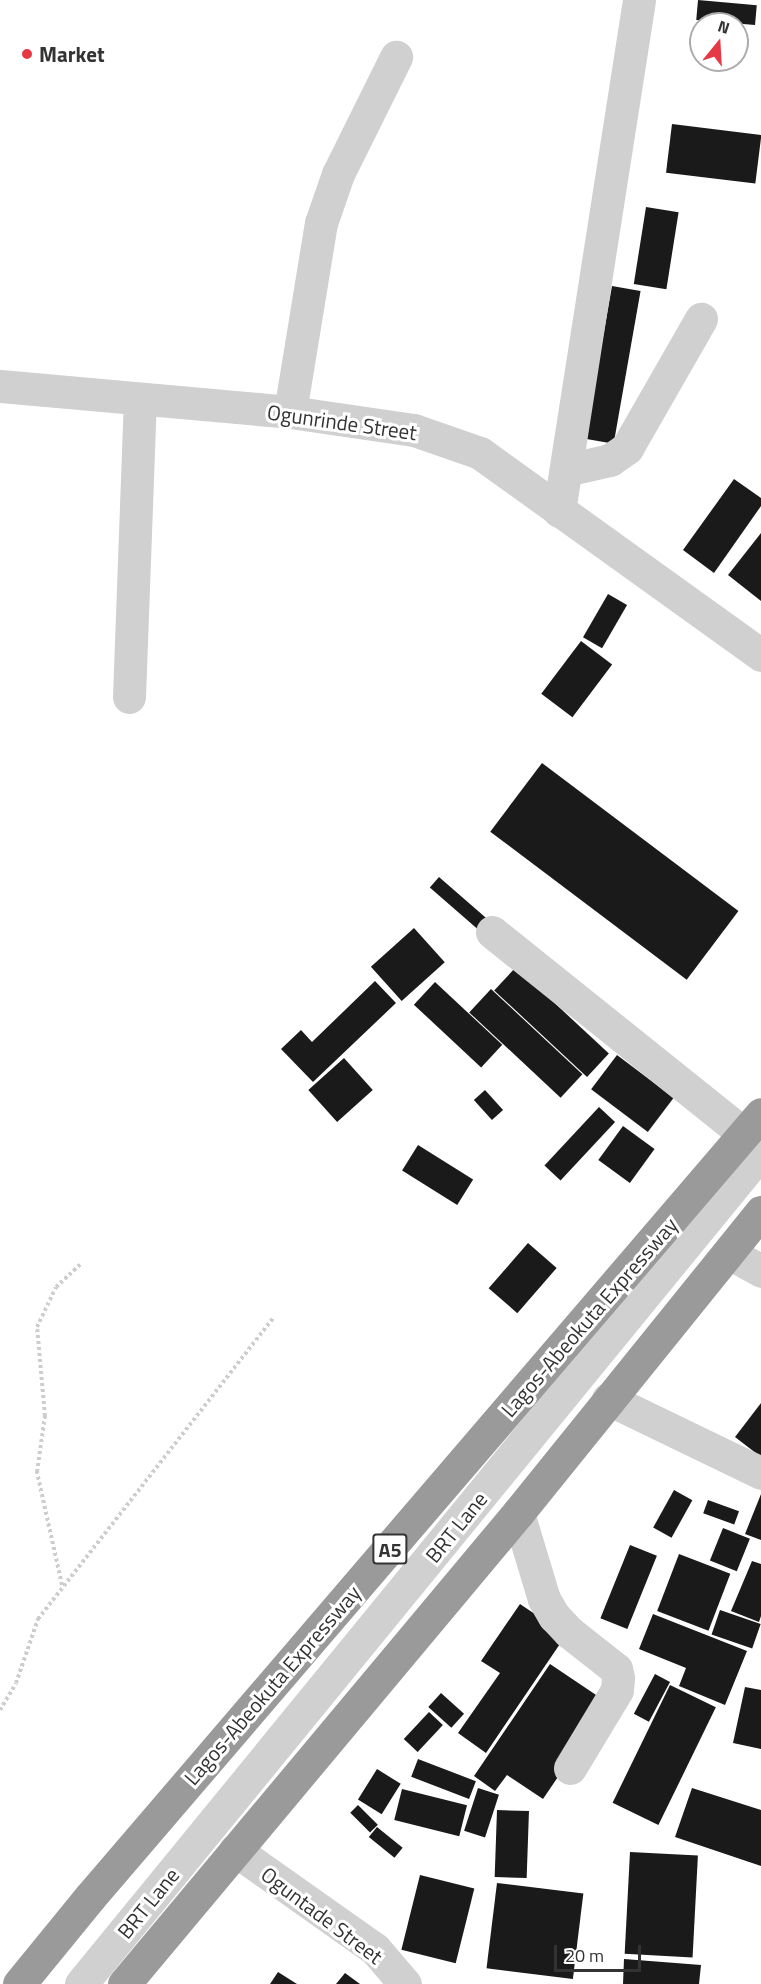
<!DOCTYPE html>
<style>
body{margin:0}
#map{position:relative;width:761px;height:1984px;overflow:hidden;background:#fff;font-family:"Titillium Web",sans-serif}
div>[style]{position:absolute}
.building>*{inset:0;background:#1a1a1a;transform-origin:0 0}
.path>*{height:4px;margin-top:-2px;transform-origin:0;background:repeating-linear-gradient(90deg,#cdcdcd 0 3px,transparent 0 6px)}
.minor>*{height:33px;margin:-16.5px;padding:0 16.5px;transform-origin:16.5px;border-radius:16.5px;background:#d0d0d0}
.highway>*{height:33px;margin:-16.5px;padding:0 16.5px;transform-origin:16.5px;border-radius:16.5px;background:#9a9a9a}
.dots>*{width:16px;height:16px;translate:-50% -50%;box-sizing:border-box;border:3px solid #fff;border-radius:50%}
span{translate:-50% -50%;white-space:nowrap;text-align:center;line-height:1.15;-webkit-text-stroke:6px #fff;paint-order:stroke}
.shield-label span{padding:2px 4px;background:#fff;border:2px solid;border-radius:4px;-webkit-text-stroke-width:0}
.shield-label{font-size:20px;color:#333;font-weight:700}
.poi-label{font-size:21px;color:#333;font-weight:700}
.left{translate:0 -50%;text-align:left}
.street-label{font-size:21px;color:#333}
.north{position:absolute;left:689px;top:12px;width:60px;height:60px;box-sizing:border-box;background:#fff;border:2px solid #adadad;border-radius:50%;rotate:18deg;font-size:16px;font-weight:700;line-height:24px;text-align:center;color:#333}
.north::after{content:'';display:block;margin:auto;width:21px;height:27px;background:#e63946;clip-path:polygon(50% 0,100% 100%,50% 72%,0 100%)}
.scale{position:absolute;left:554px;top:1945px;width:87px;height:27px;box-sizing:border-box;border:3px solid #333;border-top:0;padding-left:8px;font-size:18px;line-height:21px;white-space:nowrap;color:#333;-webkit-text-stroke:4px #fff;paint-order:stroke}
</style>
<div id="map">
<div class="building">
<div style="left:698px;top:0;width:59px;height:20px;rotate:5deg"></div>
<div style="left:672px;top:124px;width:90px;height:49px;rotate:7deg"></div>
<div style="left:646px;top:207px;width:33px;height:78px;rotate:9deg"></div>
<div style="left:612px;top:286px;width:29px;height:155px;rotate:10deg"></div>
<div style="clip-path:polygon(734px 479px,761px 498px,761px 506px,714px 573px,683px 550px)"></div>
<div style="clip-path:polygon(761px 533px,761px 601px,728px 575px)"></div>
<div style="left:608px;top:594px;width:22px;height:50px;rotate:30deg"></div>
<div style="left:581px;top:641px;width:39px;height:66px;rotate:37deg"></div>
<div style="left:542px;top:763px;width:246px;height:86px;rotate:37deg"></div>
<div style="left:439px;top:877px;width:67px;height:14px;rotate:41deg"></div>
<div style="left:414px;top:928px;width:46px;height:58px;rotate:48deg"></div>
<div style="left:516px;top:967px;width:127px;height:32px;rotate:43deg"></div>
<div style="clip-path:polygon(375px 981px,396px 1003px,313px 1082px,281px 1049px,301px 1030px,312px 1042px)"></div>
<div style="left:435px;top:982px;width:92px;height:31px;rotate:43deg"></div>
<div style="left:491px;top:989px;width:125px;height:32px;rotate:43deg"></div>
<div style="left:617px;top:1055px;width:71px;height:43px;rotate:37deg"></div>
<div style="left:344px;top:1058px;width:43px;height:48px;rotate:48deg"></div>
<div style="left:485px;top:1090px;width:27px;height:15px;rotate:48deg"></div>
<div style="left:599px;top:1107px;width:22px;height:80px;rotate:43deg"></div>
<div style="left:623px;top:1126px;width:39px;height:42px;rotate:36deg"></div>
<div style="left:418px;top:1145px;width:65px;height:30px;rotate:32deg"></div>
<div style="left:528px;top:1243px;width:38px;height:60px;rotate:41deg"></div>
<div style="clip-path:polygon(761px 1403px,761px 1457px,735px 1437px)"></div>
<div style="left:674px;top:1490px;width:21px;height:43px;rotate:29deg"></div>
<div style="clip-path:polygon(761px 1494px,761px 1540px,745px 1534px)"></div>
<div style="left:708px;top:1500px;width:33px;height:14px;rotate:20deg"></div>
<div style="left:723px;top:1528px;width:29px;height:35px;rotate:22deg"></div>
<div style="left:630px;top:1545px;width:29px;height:79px;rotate:22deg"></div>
<div style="left:679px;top:1554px;width:55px;height:61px;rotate:21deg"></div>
<div style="clip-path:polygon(752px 1561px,761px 1564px,761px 1616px,759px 1622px,731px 1611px)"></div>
<div style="clip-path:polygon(520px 1604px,566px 1635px,486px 1753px,458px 1733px,500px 1673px,481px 1661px)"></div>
<div style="left:720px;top:1610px;width:43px;height:26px;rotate:19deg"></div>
<div style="clip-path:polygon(653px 1614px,747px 1651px,725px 1705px,679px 1686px,686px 1668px,639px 1649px)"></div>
<div style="clip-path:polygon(550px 1664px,608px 1703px,543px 1799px,507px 1775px,495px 1791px,474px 1776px)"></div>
<div style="left:655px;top:1674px;width:17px;height:45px;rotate:28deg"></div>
<div style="left:670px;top:1685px;width:51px;height:131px;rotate:26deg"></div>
<div style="clip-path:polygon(745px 1687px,761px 1690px,761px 1749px,733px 1743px)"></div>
<div style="left:441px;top:1693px;width:31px;height:19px;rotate:42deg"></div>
<div style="left:429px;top:1712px;width:19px;height:37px;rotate:43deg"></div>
<div style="left:418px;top:1759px;width:62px;height:19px;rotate:21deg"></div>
<div style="left:377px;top:1769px;width:28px;height:36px;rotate:32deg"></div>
<div style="left:478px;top:1788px;width:22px;height:45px;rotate:18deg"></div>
<div style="clip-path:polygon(692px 1788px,761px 1810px,761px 1866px,675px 1837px)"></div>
<div style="left:402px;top:1789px;width:67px;height:32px;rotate:14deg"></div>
<div style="left:358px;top:1805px;width:28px;height:11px;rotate:45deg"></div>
<div style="left:497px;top:1810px;width:32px;height:67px;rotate:2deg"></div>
<div style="left:377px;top:1827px;width:33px;height:13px;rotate:39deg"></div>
<div style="left:630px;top:1852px;width:68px;height:102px;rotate:3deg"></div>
<div style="left:420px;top:1875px;width:56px;height:77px;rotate:14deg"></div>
<div style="left:497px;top:1883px;width:87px;height:86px;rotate:7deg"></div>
<div style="clip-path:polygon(624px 1959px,701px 1965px,699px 1984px,623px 1984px)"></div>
<div style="clip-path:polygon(278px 1972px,297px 1984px,270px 1984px)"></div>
<div style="clip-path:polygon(345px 1973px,360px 1984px,336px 1984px)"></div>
</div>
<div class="path">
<div style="left:62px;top:1585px;width:116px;rotate:-102.5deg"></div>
<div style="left:37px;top:1472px;width:57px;rotate:-81.9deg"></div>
<div style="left:45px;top:1416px;width:89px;rotate:-95.1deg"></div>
<div style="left:37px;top:1327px;width:44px;rotate:-64.6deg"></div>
<div style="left:56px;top:1287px;width:33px;rotate:-43deg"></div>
<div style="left:0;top:1710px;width:31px;rotate:-59deg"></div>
<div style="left:16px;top:1683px;width:68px;rotate:-71deg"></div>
<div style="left:38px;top:1619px;width:383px;rotate:-52deg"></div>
</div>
<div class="minor">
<div style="left:0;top:386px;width:291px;rotate:5.1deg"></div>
<div style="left:290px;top:412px;width:125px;rotate:8.3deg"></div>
<div style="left:414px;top:430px;width:70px;rotate:19.2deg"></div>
<div style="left:480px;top:453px;width:346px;rotate:35.7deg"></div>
<div style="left:290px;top:412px;width:192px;rotate:-80.7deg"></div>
<div style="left:321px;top:223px;width:52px;rotate:-70.9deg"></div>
<div style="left:338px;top:174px;width:131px;rotate:-63.6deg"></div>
<div style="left:566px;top:470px;width:45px;rotate:-12.8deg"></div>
<div style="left:610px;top:460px;width:21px;rotate:-35deg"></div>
<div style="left:627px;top:448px;width:149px;rotate:-60.2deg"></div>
<div style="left:559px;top:511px;width:517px;rotate:-81.1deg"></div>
<div style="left:129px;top:697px;width:298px;rotate:-87.9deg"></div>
<div style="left:492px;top:932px;width:324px;rotate:38.7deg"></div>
<div style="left:729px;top:1253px;width:37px;rotate:29deg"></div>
<div style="left:608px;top:1399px;width:170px;rotate:25.8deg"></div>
<div style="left:518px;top:1513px;width:90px;rotate:73.2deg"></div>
<div style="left:544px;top:1599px;width:20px;rotate:60deg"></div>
<div style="left:554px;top:1616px;width:22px;rotate:47deg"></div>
<div style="left:569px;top:1632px;width:60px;rotate:38.2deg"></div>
<div style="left:616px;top:1669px;width:9px;rotate:77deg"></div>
<div style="left:618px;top:1678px;width:12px;rotate:95deg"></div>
<div style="left:617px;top:1690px;width:91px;rotate:121.1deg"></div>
<div style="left:235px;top:1850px;width:171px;rotate:35.3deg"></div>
<div style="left:375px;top:1949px;width:46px;rotate:49.4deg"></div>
<div style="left:81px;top:1984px;width:1075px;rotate:-50.74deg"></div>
</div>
<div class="highway">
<div style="left:19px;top:1984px;width:112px;rotate:-50.8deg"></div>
<div style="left:90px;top:1897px;width:1031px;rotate:-49.4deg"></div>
<div style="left:124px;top:1984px;width:614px;rotate:-50.09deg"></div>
<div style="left:518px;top:1513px;width:387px;rotate:-51.1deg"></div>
</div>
<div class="dots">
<div style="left:27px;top:54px;background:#e63946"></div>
</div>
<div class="shield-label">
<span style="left:390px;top:1549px">A5</span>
</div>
<div class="poi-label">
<span class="left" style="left:39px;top:54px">Market</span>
</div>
<div class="street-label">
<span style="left:342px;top:422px;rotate:8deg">Ogunrinde Street</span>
<span style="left:589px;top:1317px;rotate:-49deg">Lagos-Abeokuta Expressway</span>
<span style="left:456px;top:1527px;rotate:-51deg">BRT Lane</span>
<span style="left:272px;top:1685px;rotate:-49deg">Lagos-Abeokuta Expressway</span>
<span style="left:148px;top:1903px;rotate:-51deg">BRT Lane</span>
<span style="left:322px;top:1915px;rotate:37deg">Oguntade Street</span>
</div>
<div class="north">N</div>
<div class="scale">20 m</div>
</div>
